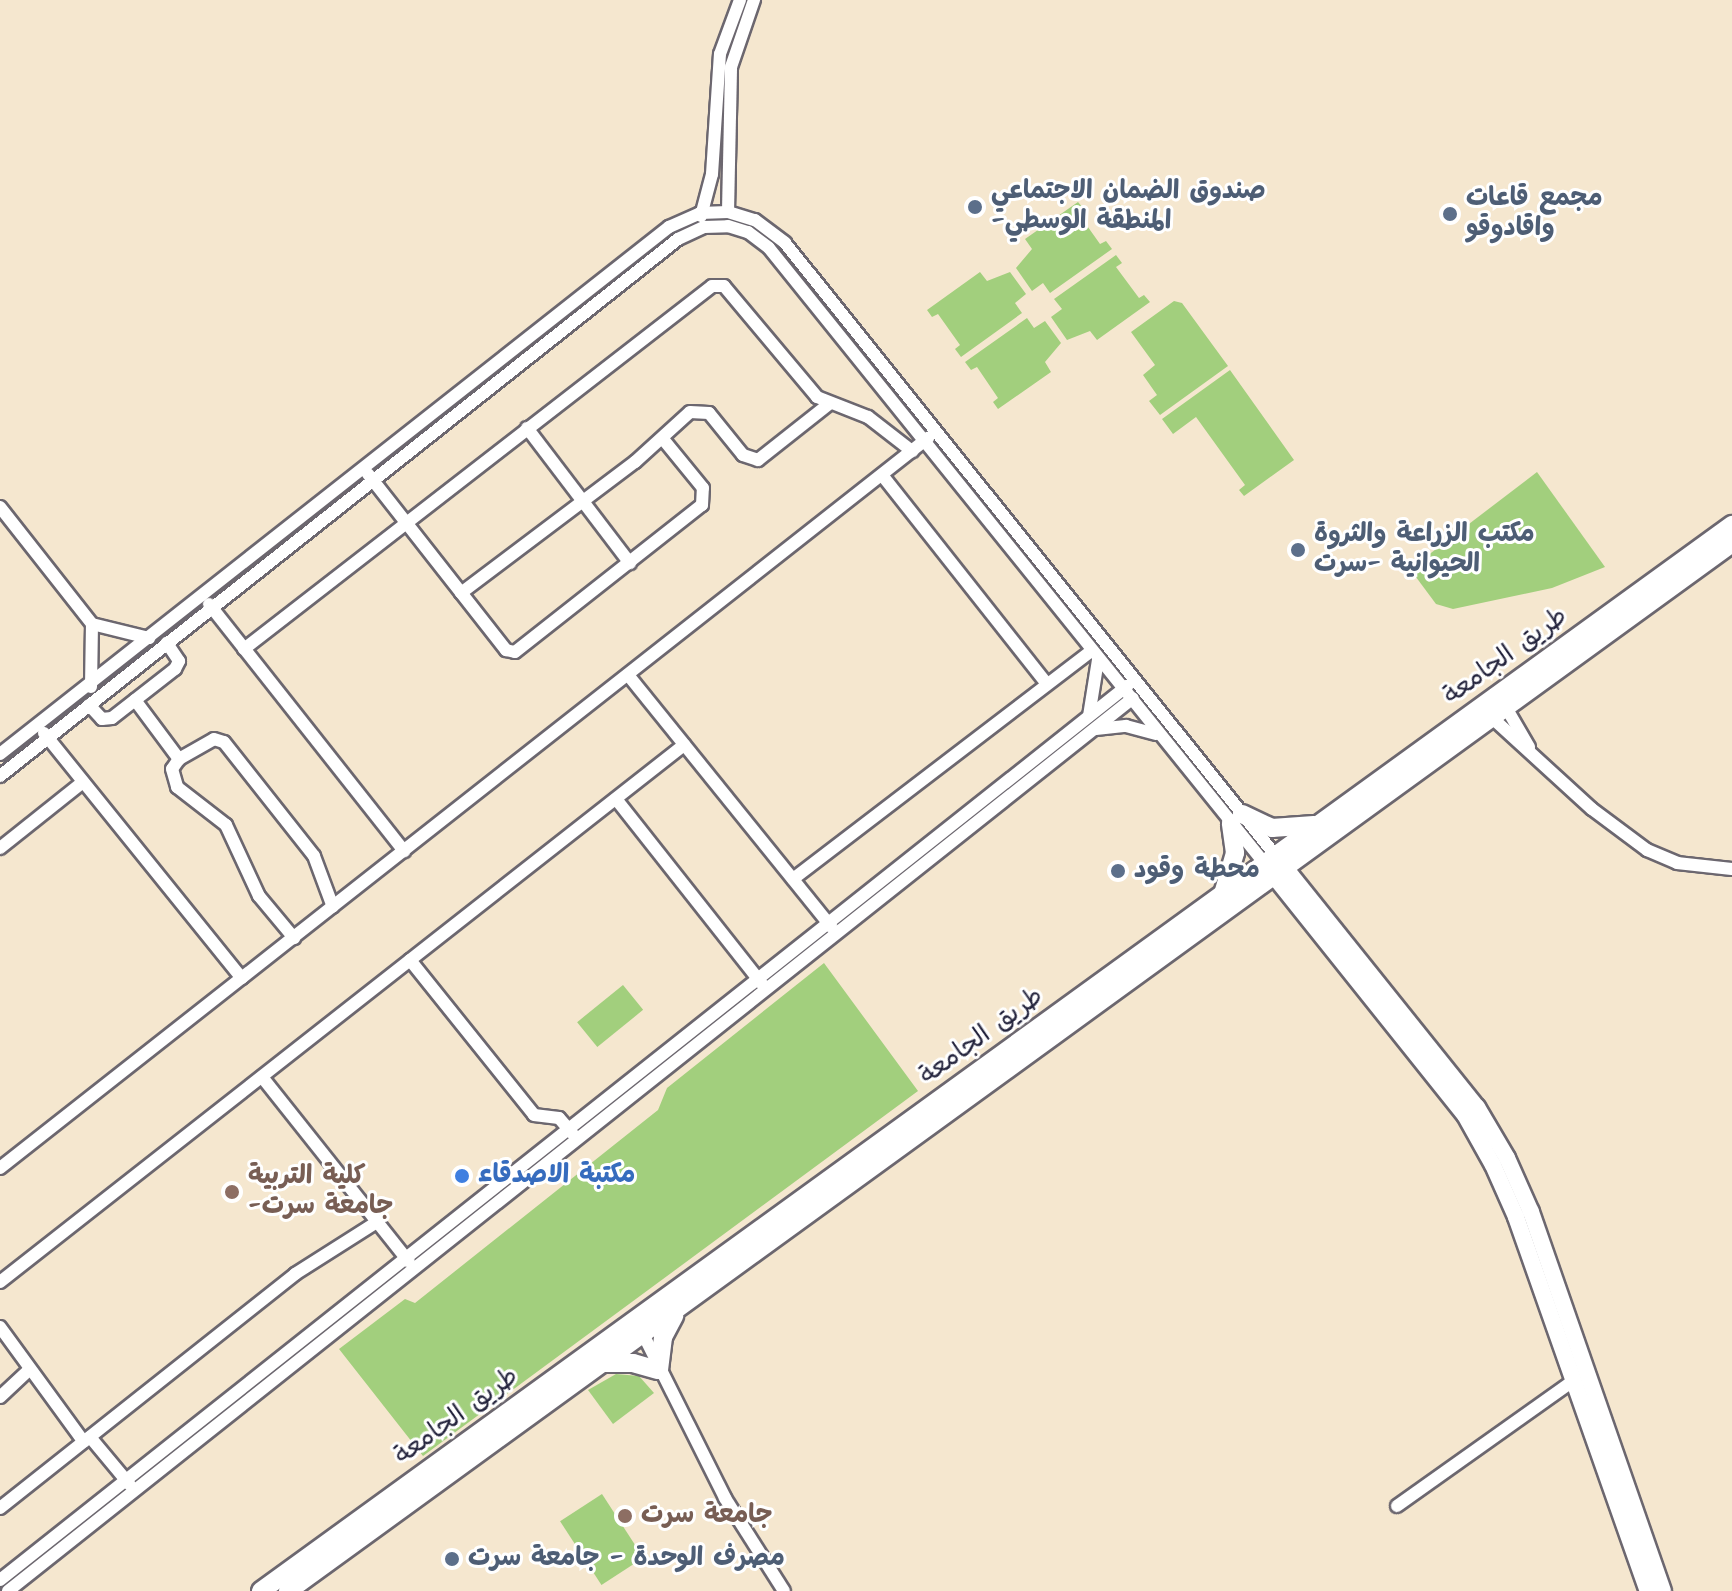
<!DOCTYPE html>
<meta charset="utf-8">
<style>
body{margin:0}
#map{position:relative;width:1732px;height:1591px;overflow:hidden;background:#f5e7cf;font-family:Kalam,"Playpen Sans Arabic",sans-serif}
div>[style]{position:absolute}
.green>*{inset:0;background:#a2cf7d;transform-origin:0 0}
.roads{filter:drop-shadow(2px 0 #6c676f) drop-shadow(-2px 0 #6c676f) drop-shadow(0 2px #6c676f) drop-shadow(0 -2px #6c676f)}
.minor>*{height:12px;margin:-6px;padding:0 6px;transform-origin:6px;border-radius:6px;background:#fff}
.major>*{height:16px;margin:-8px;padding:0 8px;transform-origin:8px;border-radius:8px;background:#fff}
.highway>*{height:18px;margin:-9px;padding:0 9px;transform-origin:9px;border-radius:9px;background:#fff}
.dots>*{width:22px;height:22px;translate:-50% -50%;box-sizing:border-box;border:4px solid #fff;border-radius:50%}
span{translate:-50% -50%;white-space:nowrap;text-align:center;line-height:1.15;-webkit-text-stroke:6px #fff;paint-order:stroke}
.service-label{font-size:26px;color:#4e5e75;font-weight:700}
.left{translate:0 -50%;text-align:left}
.street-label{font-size:26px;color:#22223b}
.shop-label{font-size:26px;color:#366cbe;font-weight:700}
.education-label{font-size:26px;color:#785e54;font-weight:700}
</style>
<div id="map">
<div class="green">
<div style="clip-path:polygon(1078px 202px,1084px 209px,1078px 213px,1100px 244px,1106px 241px,1112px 249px,1050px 293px,1043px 283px,1032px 291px,1016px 268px,1032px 249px,1025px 239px)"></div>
<div style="clip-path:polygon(1116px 255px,1122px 263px,1116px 267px,1139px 298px,1144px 295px,1150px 302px,1097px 340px,1090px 331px,1067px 340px,1051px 317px,1062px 309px,1054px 299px)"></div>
<div style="clip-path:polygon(980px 272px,987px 281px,1010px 272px,1026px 294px,1015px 303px,1022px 313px,961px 357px,955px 349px,960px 345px,938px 314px,932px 317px,927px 310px)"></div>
<div style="clip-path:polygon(1174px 301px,1182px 303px,1228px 366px,1160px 415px,1149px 401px,1157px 395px,1143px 375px,1155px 365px,1131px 332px)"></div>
<div style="clip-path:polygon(1027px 318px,1034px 328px,1045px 321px,1061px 343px,1045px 362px,1051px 372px,998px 409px,993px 402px,998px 398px,977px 367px,971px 370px,965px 362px)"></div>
<div style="clip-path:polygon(1230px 370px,1294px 460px,1244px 496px,1239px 490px,1245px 485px,1196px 417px,1173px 434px,1162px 419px)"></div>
<div style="clip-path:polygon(1537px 472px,1605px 567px,1552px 588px,1453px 609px,1436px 604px,1410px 569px)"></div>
<div style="clip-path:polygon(824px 963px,918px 1091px,423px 1456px,339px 1349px,405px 1299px,415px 1303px,658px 1110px,667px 1088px)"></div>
<div style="left:623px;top:985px;width:32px;height:59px;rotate:51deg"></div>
<div style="clip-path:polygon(616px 1374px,639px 1376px,654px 1393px,613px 1424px,588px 1390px)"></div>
<div style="left:602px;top:1494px;width:76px;height:50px;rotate:57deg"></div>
</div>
<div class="roads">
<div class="minor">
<div style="left:728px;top:212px;width:145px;rotate:-88.8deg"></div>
<div style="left:731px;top:67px;width:71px;rotate:-71.1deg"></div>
<div style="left:701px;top:216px;width:43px;rotate:-75.3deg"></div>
<div style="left:712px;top:174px;width:120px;rotate:-86.2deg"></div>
<div style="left:720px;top:54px;width:58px;rotate:-69.7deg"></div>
<div style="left:527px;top:428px;width:170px;rotate:52.7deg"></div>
<div style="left:368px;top:474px;width:224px;rotate:51.9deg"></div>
<div style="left:506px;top:650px;width:9px;rotate:13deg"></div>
<div style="left:515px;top:652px;width:238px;rotate:-38.2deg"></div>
<div style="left:702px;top:505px;width:17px;rotate:-87deg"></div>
<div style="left:703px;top:488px;width:63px;rotate:-129.2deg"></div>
<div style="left:882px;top:475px;width:265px;rotate:51.7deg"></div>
<div style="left:0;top:507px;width:149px;rotate:51.8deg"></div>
<div style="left:92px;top:624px;width:59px;rotate:13.8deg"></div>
<div style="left:461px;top:593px;width:218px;rotate:-37deg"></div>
<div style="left:635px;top:462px;width:74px;rotate:-42.3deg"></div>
<div style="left:690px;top:412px;width:19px;rotate:3deg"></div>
<div style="left:709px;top:413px;width:54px;rotate:51deg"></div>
<div style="left:743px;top:455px;width:16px;rotate:18deg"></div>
<div style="left:758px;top:460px;width:90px;rotate:-38.3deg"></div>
<div style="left:209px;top:604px;width:315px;rotate:51.7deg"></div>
<div style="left:244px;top:649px;width:592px;rotate:-37.8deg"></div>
<div style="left:712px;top:286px;width:12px"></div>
<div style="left:724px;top:286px;width:145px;rotate:50deg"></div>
<div style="left:817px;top:397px;width:55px;rotate:21.4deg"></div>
<div style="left:868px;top:417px;width:56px;rotate:37.7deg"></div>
<div style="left:628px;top:675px;width:325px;rotate:51.1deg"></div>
<div style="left:91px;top:687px;width:63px;rotate:-89.1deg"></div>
<div style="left:135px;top:700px;width:74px;rotate:53.3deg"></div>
<div style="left:179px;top:759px;width:12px;rotate:125deg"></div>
<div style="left:172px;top:769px;width:19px;rotate:74deg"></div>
<div style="left:177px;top:787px;width:62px;rotate:37.8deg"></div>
<div style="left:226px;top:825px;width:78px;rotate:65.1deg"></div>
<div style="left:259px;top:896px;width:55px;rotate:50.2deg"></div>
<div style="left:1504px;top:704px;width:50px;rotate:59.8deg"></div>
<div style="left:89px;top:705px;width:19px;rotate:47deg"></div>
<div style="left:102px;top:719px;width:10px;rotate:-6deg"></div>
<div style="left:112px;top:718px;width:80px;rotate:-37.9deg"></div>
<div style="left:175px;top:669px;width:9px;rotate:-63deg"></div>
<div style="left:179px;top:661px;width:22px;rotate:-124deg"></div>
<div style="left:1489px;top:715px;width:139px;rotate:42.4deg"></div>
<div style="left:1592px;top:809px;width:69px;rotate:36.7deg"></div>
<div style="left:1647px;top:850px;width:33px;rotate:23deg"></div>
<div style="left:1677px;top:863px;width:55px;rotate:6.2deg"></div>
<div style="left:1089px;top:716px;width:57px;rotate:-80.9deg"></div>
<div style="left:1096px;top:729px;width:30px;rotate:-6deg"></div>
<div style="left:1126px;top:726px;width:31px;rotate:15deg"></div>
<div style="left:44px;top:733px;width:315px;rotate:51.1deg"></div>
<div style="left:0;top:754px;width:852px;rotate:-38.23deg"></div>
<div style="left:669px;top:227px;width:34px;rotate:-24deg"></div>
<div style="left:700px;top:213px;width:28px;rotate:-2deg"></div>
<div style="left:728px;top:212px;width:28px;rotate:17deg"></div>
<div style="left:755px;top:220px;width:38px;rotate:37deg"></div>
<div style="left:785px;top:243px;width:785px;rotate:51.31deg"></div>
<div style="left:179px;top:759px;width:40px;rotate:-29.7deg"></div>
<div style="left:214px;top:739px;width:10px;rotate:17deg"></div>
<div style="left:224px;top:742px;width:145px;rotate:51.7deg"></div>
<div style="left:314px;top:856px;width:54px;rotate:69.6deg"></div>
<div style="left:0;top:776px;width:865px;rotate:-38.38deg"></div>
<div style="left:678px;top:239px;width:29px;rotate:-25deg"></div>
<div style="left:704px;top:227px;width:24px;rotate:-2deg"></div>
<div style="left:728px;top:226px;width:21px;rotate:17deg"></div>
<div style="left:748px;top:232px;width:26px;rotate:37deg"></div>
<div style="left:769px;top:248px;width:791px;rotate:51.16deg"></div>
<div style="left:616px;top:799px;width:237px;rotate:51.7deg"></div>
<div style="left:0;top:848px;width:106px;rotate:-38.5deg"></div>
<div style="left:793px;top:879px;width:375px;rotate:-37.4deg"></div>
<div style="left:410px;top:960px;width:198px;rotate:51.3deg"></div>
<div style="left:534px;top:1115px;width:25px;rotate:7deg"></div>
<div style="left:559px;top:1118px;width:21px;rotate:49deg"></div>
<div style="left:262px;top:1077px;width:236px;rotate:51.5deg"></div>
<div style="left:0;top:1168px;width:1181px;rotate:-38.19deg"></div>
<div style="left:0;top:1282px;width:870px;rotate:-38.14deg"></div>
<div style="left:0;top:1327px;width:142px;rotate:53.9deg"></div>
<div style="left:640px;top:1328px;width:190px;rotate:63.4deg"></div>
<div style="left:725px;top:1498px;width:110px;rotate:57.6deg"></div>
<div style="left:0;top:1397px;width:40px;rotate:-43deg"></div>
<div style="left:90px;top:1437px;width:62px;rotate:50.2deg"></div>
<div style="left:1397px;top:1506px;width:217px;rotate:-35.4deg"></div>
<div style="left:0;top:1508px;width:377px;rotate:-38.4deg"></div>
<div style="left:295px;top:1274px;width:97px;rotate:-32.4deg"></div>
<div style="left:0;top:1580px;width:1439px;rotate:-38.42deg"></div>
<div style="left:8px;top:1591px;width:1436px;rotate:-38.44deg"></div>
</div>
<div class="major">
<div style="left:1278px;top:859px;width:318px;rotate:51.3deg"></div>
<div style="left:1477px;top:1107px;width:59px;rotate:59.5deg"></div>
<div style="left:1507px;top:1158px;width:59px;rotate:66deg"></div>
<div style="left:1531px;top:1212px;width:401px;rotate:70.8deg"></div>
<div style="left:1266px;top:866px;width:319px;rotate:51.4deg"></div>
<div style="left:1465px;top:1115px;width:57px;rotate:60.8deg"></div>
<div style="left:1493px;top:1165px;width:57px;rotate:66.1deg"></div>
<div style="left:1516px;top:1217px;width:397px;rotate:70.6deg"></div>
</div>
<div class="highway">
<div style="left:1242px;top:814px;width:33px;rotate:25deg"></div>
<div style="left:1272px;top:828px;width:42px;rotate:-4.1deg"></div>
<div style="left:1223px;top:894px;width:43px;rotate:-73.7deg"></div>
<div style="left:1235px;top:853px;width:30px;rotate:-98deg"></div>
<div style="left:603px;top:1363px;width:30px"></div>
<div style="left:633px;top:1363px;width:25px;rotate:16deg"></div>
<div style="left:659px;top:1370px;width:33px;rotate:-83deg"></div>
<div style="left:663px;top:1337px;width:24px;rotate:-62deg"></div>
<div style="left:261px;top:1591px;width:1817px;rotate:-35.93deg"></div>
<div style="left:288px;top:1591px;width:1784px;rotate:-35.97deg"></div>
</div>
</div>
<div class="dots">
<div style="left:975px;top:207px;background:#5c6f8a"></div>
<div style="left:1450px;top:214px;background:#5c6f8a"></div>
<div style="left:1298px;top:550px;background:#5c6f8a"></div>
<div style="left:1118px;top:871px;background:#5c6f8a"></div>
<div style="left:462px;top:1176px;background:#3f7fe0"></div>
<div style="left:232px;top:1192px;background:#8d6e63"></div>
<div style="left:625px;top:1516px;background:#8d6e63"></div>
<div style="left:452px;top:1559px;background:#5c6f8a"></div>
</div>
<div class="service-label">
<span class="left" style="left:991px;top:207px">صندوق الضمان الاجتماعي<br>-المنطقة الوسطي</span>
<span class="left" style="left:1466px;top:214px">مجمع قاعات<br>واقادوقو</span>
<span class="left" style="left:1314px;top:550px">مكتب الزراعة والثروة<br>الحيوانية -سرت</span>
<span class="left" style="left:1134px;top:871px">محطة وقود</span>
<span class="left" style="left:468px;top:1559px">مصرف الوحدة - جامعة سرت</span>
</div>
<div class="street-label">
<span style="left:1506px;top:657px;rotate:-36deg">طريق الجامعة</span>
<span style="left:982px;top:1037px;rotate:-36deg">طريق الجامعة</span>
<span style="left:457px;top:1417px;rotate:-36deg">طريق الجامعة</span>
</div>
<div class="shop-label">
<span class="left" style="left:478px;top:1176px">مكتبة الاصدقاء</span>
</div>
<div class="education-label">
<span class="left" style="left:248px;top:1192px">كلية التربية<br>-جامعة سرت</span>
<span class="left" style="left:641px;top:1516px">جامعة سرت</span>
</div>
</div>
